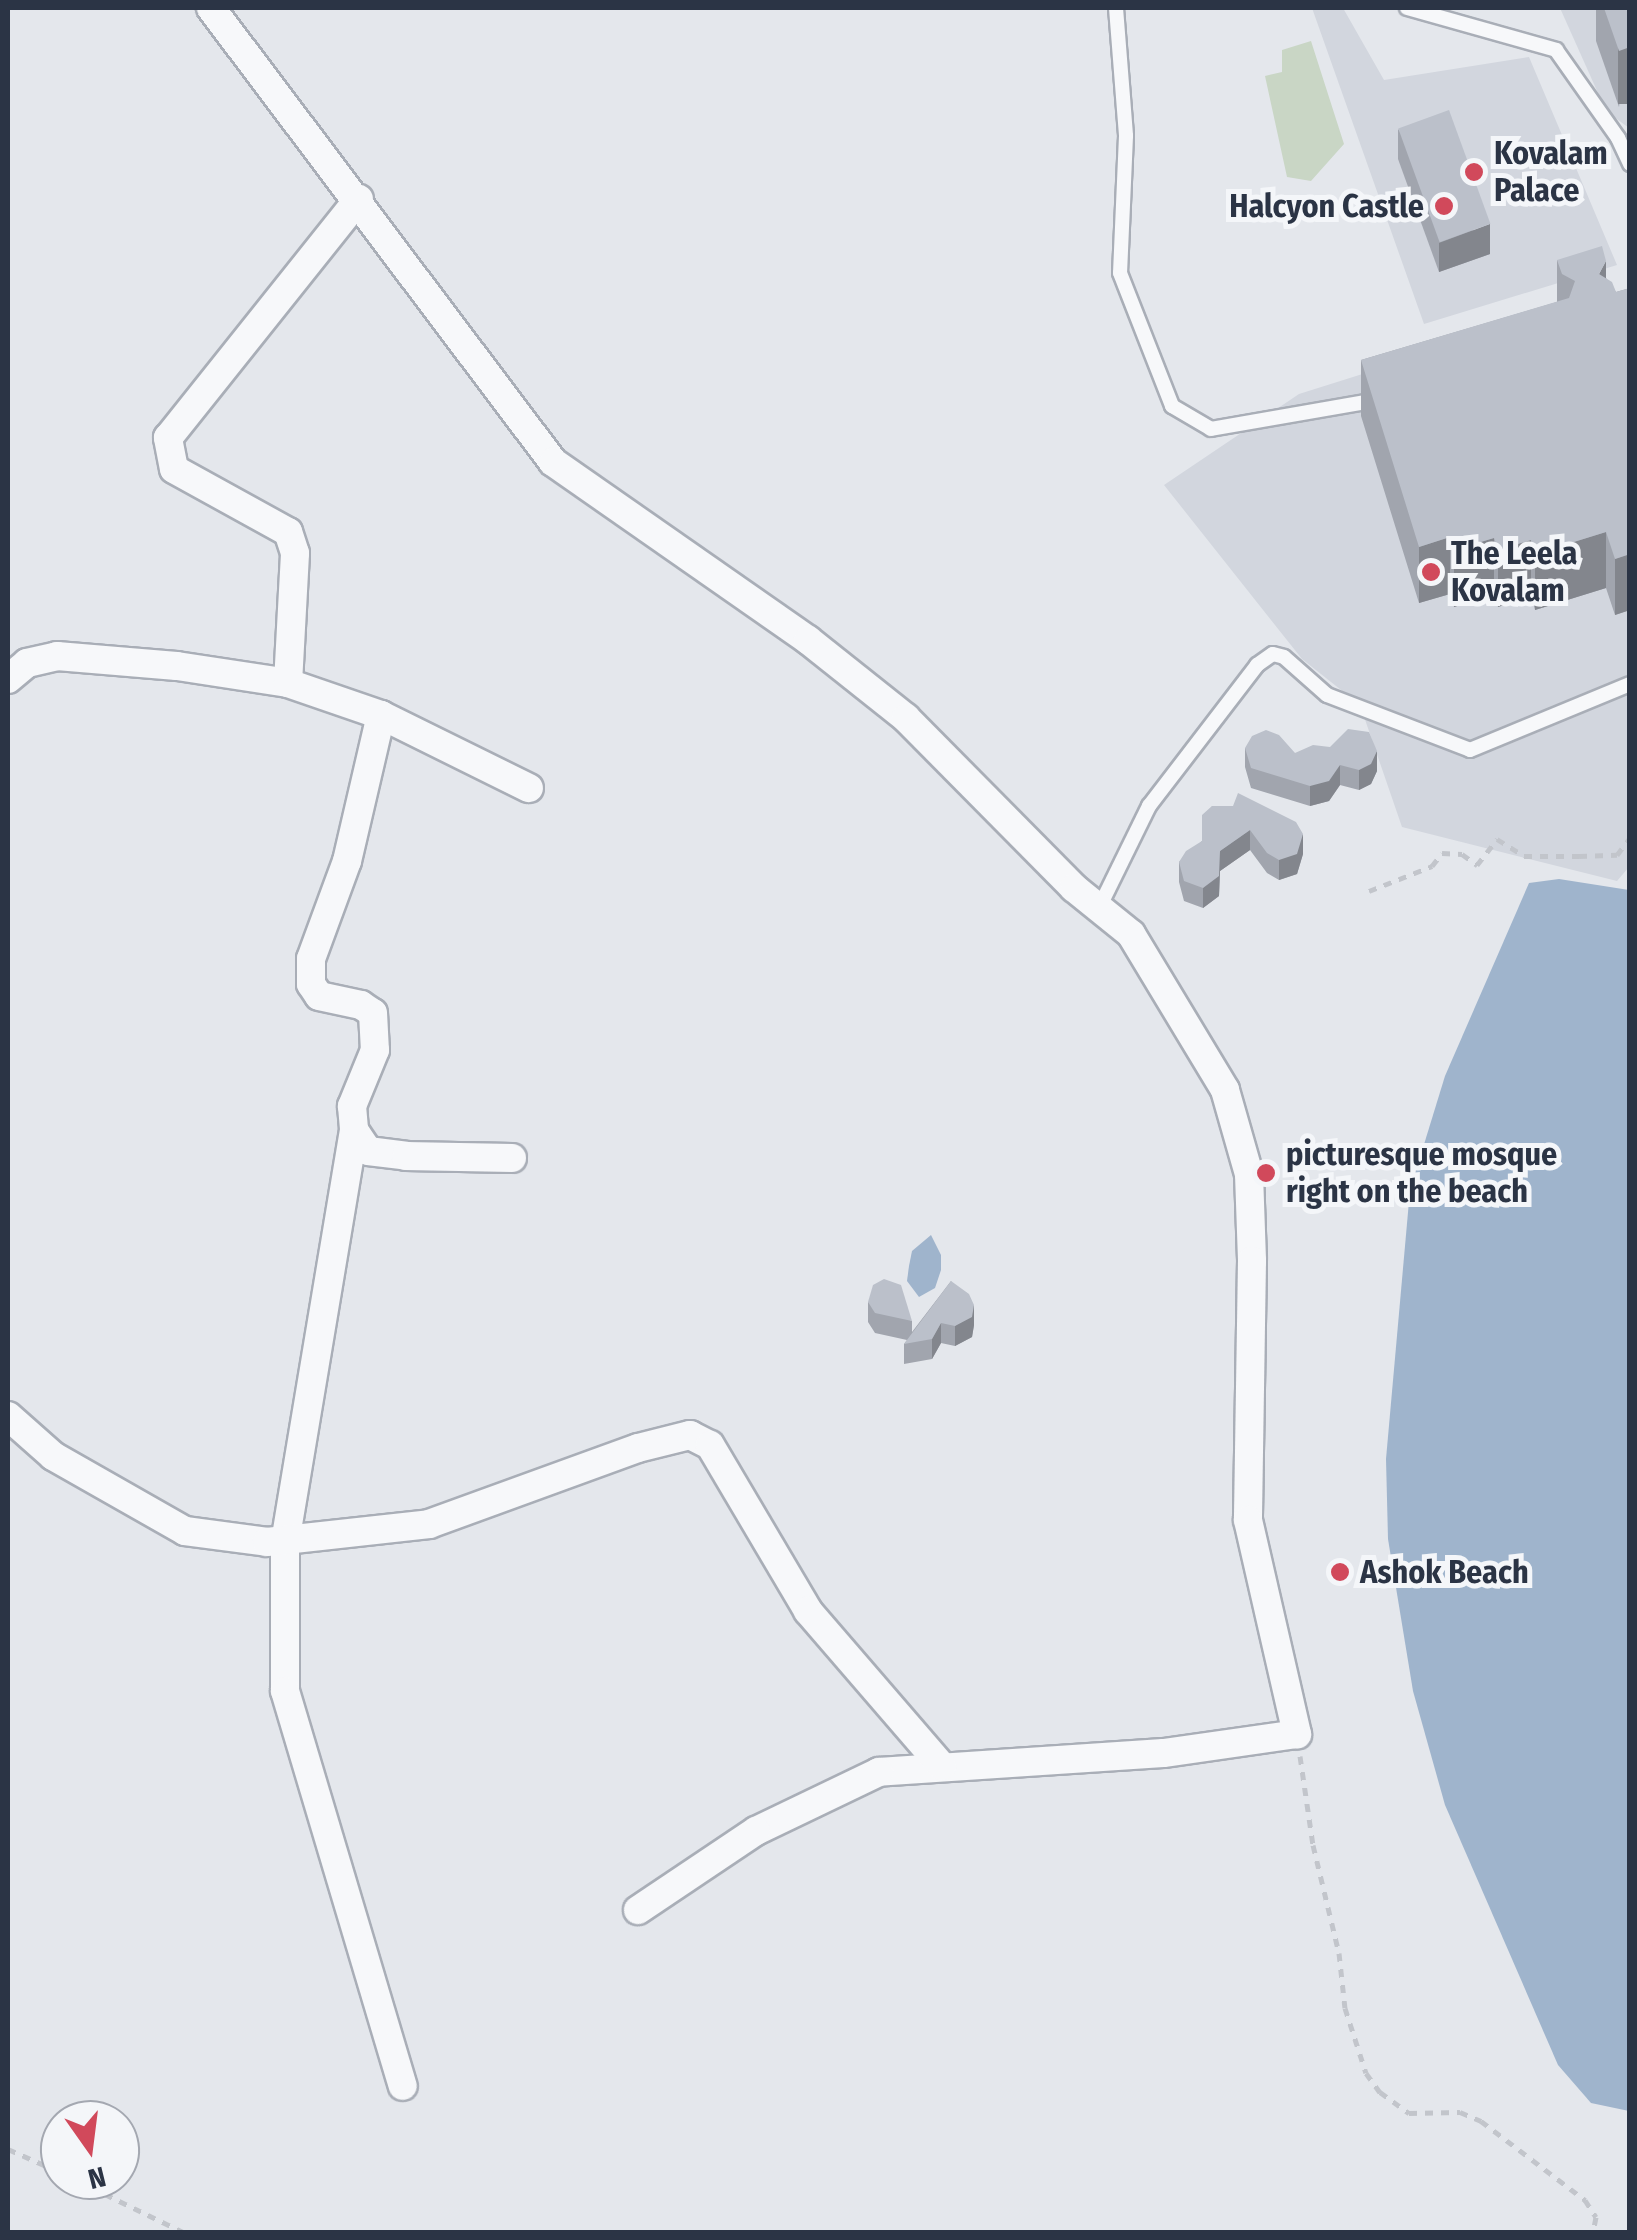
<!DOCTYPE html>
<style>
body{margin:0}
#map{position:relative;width:1637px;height:2240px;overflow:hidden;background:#e4e7ec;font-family:"Fira Sans Condensed",sans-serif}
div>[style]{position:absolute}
.built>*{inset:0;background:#d2d6de}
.green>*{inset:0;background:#c9d6c5}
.water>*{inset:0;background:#9fb4cc}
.path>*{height:5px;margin-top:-2.5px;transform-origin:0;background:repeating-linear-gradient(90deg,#c2c5cb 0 8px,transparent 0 16px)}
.roads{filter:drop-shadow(2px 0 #a9aeb7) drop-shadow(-2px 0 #a9aeb7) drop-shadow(0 2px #a9aeb7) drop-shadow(0 -2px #a9aeb7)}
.lane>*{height:14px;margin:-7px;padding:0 7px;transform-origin:7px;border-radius:7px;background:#f7f8fa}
.street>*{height:28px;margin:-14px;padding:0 14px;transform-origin:14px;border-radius:14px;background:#f7f8fa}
.wall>*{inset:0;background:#a1a5ae}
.shaded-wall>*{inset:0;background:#83868d;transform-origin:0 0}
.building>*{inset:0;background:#bbc0ca;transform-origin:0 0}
.dots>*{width:28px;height:28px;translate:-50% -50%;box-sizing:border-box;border:5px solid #f4f6f9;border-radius:50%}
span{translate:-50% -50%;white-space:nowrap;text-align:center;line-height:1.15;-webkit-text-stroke:10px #f4f6f9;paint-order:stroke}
.poi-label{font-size:32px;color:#2b3445;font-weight:700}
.left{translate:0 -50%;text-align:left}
.right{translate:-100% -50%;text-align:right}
.frame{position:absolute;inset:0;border:10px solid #2b3445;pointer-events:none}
.north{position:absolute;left:40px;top:2100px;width:100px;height:100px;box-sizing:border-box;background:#f4f6f9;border:2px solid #a4a8b1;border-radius:50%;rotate:166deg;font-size:28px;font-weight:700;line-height:40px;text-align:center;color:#2b3445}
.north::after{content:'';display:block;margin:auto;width:35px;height:45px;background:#d1495b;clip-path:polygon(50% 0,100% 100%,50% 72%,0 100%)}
</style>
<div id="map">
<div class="built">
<div style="clip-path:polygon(1312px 8px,1343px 8px,1384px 80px,1529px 57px,1617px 265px,1424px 324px)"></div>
<div style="clip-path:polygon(1560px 8px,1629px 8px,1629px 128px,1606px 111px)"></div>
<div style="clip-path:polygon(1629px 290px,1629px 867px,1617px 881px,1402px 827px,1360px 705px,1302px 659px,1164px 485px,1299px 394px)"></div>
</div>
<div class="green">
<div style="clip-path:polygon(1311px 41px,1344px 144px,1311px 181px,1287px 177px,1265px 76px,1282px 72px,1282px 50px)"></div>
</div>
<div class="water">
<div style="clip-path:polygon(1559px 879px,1629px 890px,1629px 2111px,1591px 2103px,1558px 2065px,1445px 1805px,1413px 1691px,1388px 1539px,1386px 1459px,1410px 1190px,1445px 1076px,1529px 883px)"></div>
<div style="clip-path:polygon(931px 1235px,941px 1255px,941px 1270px,935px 1288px,919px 1297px,907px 1281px,909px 1266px,912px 1251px)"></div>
</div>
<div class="path">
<div style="left:1369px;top:891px;width:68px;rotate:-21.6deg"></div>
<div style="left:1432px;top:866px;width:16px;rotate:-52deg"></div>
<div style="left:1442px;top:853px;width:20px;rotate:3deg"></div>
<div style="left:1462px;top:854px;width:19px;rotate:36deg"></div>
<div style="left:1477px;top:865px;width:33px;rotate:-52deg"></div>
<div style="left:1497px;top:839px;width:32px;rotate:32deg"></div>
<div style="left:1524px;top:856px;width:55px"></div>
<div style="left:1579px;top:856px;width:38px;rotate:-2deg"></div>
<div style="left:1617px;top:855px;width:21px;rotate:-53deg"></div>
<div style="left:1300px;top:1756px;width:90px;rotate:81.7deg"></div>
<div style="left:1313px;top:1845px;width:111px;rotate:76.5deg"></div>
<div style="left:1339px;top:1953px;width:55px;rotate:83.8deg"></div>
<div style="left:1345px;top:2008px;width:68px;rotate:72.1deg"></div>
<div style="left:1366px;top:2073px;width:24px;rotate:54deg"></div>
<div style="left:1380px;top:2092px;width:36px;rotate:36deg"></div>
<div style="left:1409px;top:2113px;width:51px;rotate:-1.1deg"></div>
<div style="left:1460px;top:2112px;width:23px;rotate:23deg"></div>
<div style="left:1481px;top:2121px;width:131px;rotate:37.2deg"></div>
<div style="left:1585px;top:2200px;width:20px;rotate:57deg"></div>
<div style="left:1596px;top:2217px;width:15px;rotate:101deg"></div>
<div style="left:8px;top:2149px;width:57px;rotate:23.9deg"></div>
<div style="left:76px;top:2180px;width:119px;rotate:25.9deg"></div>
</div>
<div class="roads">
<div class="lane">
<div style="left:1116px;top:8px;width:128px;rotate:85.5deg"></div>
<div style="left:1126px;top:136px;width:137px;rotate:92.5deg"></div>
<div style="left:1120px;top:273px;width:143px;rotate:68.6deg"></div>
<div style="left:1172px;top:406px;width:45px;rotate:30.5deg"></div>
<div style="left:1211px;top:429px;width:169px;rotate:-9.9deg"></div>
<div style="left:1407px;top:8px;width:155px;rotate:15.7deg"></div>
<div style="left:1556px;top:50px;width:108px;rotate:54.8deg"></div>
<div style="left:1618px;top:138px;width:29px;rotate:65deg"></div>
<div style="left:1099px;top:908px;width:114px;rotate:-63.9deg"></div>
<div style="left:1149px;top:806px;width:178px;rotate:-52.5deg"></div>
<div style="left:1257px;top:665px;width:19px;rotate:-35deg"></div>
<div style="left:1273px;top:654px;width:11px;rotate:15deg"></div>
<div style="left:1284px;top:657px;width:57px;rotate:41.5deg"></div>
<div style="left:1327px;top:695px;width:153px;rotate:21deg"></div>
<div style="left:1470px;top:750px;width:173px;rotate:-22.4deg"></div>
</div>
<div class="street">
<div style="left:211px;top:8px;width:568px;rotate:53.01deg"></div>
<div style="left:553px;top:462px;width:311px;rotate:34.9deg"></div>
<div style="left:808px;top:640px;width:125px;rotate:38.5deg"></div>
<div style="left:906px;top:718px;width:239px;rotate:45.3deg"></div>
<div style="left:1074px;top:888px;width:73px;rotate:38.9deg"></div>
<div style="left:1131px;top:934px;width:182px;rotate:58.9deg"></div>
<div style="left:1225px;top:1090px;width:87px;rotate:74.1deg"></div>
<div style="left:1249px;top:1174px;width:87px;rotate:88deg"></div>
<div style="left:1252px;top:1261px;width:259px;rotate:90.9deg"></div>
<div style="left:1248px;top:1520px;width:220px;rotate:77.1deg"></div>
<div style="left:1297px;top:1734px;width:135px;rotate:171.9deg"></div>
<div style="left:1163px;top:1753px;width:285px;rotate:176.2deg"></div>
<div style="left:879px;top:1772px;width:136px;rotate:154.4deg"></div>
<div style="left:756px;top:1831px;width:142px;rotate:146.2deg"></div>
<div style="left:8px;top:679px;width:25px;rotate:-40deg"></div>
<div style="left:27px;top:663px;width:31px;rotate:-13deg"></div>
<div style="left:57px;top:656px;width:120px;rotate:4.8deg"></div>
<div style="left:177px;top:666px;width:112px;rotate:8.7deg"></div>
<div style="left:288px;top:683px;width:98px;rotate:19deg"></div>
<div style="left:381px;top:715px;width:165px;rotate:26.3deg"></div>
<div style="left:288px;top:683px;width:130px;rotate:-86.9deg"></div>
<div style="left:295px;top:553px;width:22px;rotate:-108deg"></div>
<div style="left:288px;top:532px;width:130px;rotate:-151.1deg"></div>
<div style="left:174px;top:469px;width:32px;rotate:-101deg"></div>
<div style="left:168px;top:438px;width:306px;rotate:-51.4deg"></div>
<div style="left:381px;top:715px;width:150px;rotate:103.1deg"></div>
<div style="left:347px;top:861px;width:104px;rotate:110.2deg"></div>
<div style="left:311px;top:959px;width:25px;rotate:90deg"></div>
<div style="left:311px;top:984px;width:14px;rotate:56deg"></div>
<div style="left:319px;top:996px;width:43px;rotate:12.1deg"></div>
<div style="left:361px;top:1005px;width:14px;rotate:34deg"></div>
<div style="left:373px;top:1013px;width:37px;rotate:87deg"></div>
<div style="left:375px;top:1050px;width:61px;rotate:112.3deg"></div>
<div style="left:352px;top:1106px;width:24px;rotate:85deg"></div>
<div style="left:354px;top:1130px;width:25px;rotate:56deg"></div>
<div style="left:368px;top:1151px;width:38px;rotate:7deg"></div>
<div style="left:406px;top:1156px;width:106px;rotate:1.1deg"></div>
<div style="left:354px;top:1130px;width:417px;rotate:99.5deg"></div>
<div style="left:285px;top:1541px;width:150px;rotate:90deg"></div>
<div style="left:285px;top:1691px;width:412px;rotate:73.4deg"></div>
<div style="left:8px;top:1416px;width:60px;rotate:41.6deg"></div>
<div style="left:53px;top:1456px;width:152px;rotate:29.6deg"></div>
<div style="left:185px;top:1531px;width:83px;rotate:7.6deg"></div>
<div style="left:267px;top:1542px;width:163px;rotate:-6.3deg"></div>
<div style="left:429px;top:1524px;width:222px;rotate:-20deg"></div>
<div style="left:638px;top:1448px;width:54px;rotate:-14deg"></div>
<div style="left:690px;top:1435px;width:22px;rotate:27deg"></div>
<div style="left:710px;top:1445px;width:193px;rotate:59.4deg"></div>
<div style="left:808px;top:1611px;width:205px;rotate:49.2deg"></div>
</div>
</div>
<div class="wall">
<div style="clip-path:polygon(1596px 8px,1630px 8px,1619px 107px,1596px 41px)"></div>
<div style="clip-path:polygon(1398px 129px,1490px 254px,1439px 272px,1398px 159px)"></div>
<div style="clip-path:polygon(1557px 260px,1606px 278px,1616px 292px,1630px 288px,1630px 610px,1615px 615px,1606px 588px,1535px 610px,1531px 596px,1498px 607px,1494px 594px,1454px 607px,1450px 594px,1419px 603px,1361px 416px,1361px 360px,1557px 302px)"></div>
<div style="clip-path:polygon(1245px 748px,1295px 753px,1377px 771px,1371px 784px,1359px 790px,1340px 785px,1329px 801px,1310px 806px,1251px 788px,1245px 767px)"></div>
<div style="clip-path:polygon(1212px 806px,1303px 854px,1297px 874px,1279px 880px,1267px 873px,1250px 850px,1220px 871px,1219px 896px,1203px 908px,1184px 901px,1179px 882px,1179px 862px,1202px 841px)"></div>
<div style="clip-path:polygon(951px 1281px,974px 1325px,972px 1337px,955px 1346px,941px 1343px,932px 1359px,904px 1364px,904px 1344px,907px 1340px,875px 1333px,868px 1322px,868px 1302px,912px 1321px,912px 1332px)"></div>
</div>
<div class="shaded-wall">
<div style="left:1630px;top:47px;width:57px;height:12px;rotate:90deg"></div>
<div style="clip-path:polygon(1490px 224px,1490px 254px,1439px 272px,1439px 243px)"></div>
<div style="clip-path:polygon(1606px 261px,1606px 318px,1599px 274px)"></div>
<div style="clip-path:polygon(1606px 532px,1606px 588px,1535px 610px,1535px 554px)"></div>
<div style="clip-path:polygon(1450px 537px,1450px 594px,1419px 603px,1419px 547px)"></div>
<div style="clip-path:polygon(1494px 538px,1494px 594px,1454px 607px,1454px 550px)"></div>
<div style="clip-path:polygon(1531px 540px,1531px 596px,1498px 607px,1498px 550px)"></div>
<div style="clip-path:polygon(1630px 554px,1630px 610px,1615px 615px,1615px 559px)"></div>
<div style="clip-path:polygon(1377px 751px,1377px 771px,1371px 784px,1359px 790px,1359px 770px)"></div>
<div style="clip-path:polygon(1340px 765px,1340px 785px,1329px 801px,1310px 806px,1310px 786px)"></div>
<div style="clip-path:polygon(1250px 830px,1250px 850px,1220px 871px,1219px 896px,1203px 908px,1203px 888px,1220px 851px)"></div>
<div style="clip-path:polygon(1303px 834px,1303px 854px,1297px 874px,1279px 880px,1279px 860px)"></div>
<div style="clip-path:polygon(974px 1305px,974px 1325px,972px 1337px,955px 1346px,955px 1326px)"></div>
<div style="clip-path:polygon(941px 1323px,941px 1343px,932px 1359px,932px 1339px)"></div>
</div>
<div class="building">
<div style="clip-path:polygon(1604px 8px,1630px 8px,1630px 47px,1619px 51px)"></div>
<div style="left:1449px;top:110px;width:121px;height:54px;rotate:70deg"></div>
<div style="clip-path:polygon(1602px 246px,1606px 261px,1599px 274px,1612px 282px,1616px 292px,1630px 288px,1630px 554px,1615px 559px,1606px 532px,1535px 554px,1531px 540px,1498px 550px,1494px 538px,1454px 550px,1450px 537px,1419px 547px,1361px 360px,1569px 298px,1575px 281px,1562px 274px,1557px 260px)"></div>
<div style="clip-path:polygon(1348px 729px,1369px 732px,1377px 751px,1371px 764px,1359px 770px,1340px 765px,1329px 781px,1310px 786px,1251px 768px,1245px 748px,1252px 736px,1266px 730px,1279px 735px,1295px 753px,1313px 745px,1330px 747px)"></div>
<div style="clip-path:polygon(1238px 793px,1296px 822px,1303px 834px,1297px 854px,1279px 860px,1267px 853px,1250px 830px,1220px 851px,1219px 876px,1203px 888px,1184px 881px,1179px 862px,1186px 851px,1202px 841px,1202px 815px,1212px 806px,1233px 806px)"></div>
<div style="clip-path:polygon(884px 1279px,901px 1285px,912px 1321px,875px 1313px,868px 1302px,873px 1285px)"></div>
<div style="clip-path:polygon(951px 1281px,969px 1294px,974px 1305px,972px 1317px,955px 1326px,941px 1323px,932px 1339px,904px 1344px)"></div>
</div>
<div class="dots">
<div style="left:1474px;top:172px;background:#d1495b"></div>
<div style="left:1444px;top:206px;background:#d1495b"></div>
<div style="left:1431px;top:572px;background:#d1495b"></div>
<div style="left:1266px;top:1173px;background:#d1495b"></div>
<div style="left:1340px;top:1572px;background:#d1495b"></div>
</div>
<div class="poi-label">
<span class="left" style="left:1494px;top:172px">Kovalam<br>Palace</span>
<span class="right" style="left:1424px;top:206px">Halcyon Castle</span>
<span class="left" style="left:1451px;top:572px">The Leela<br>Kovalam</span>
<span class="left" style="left:1286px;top:1173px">picturesque mosque<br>right on the beach</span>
<span class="left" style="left:1360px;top:1572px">Ashok Beach</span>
</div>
<div class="frame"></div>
<div class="north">N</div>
</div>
